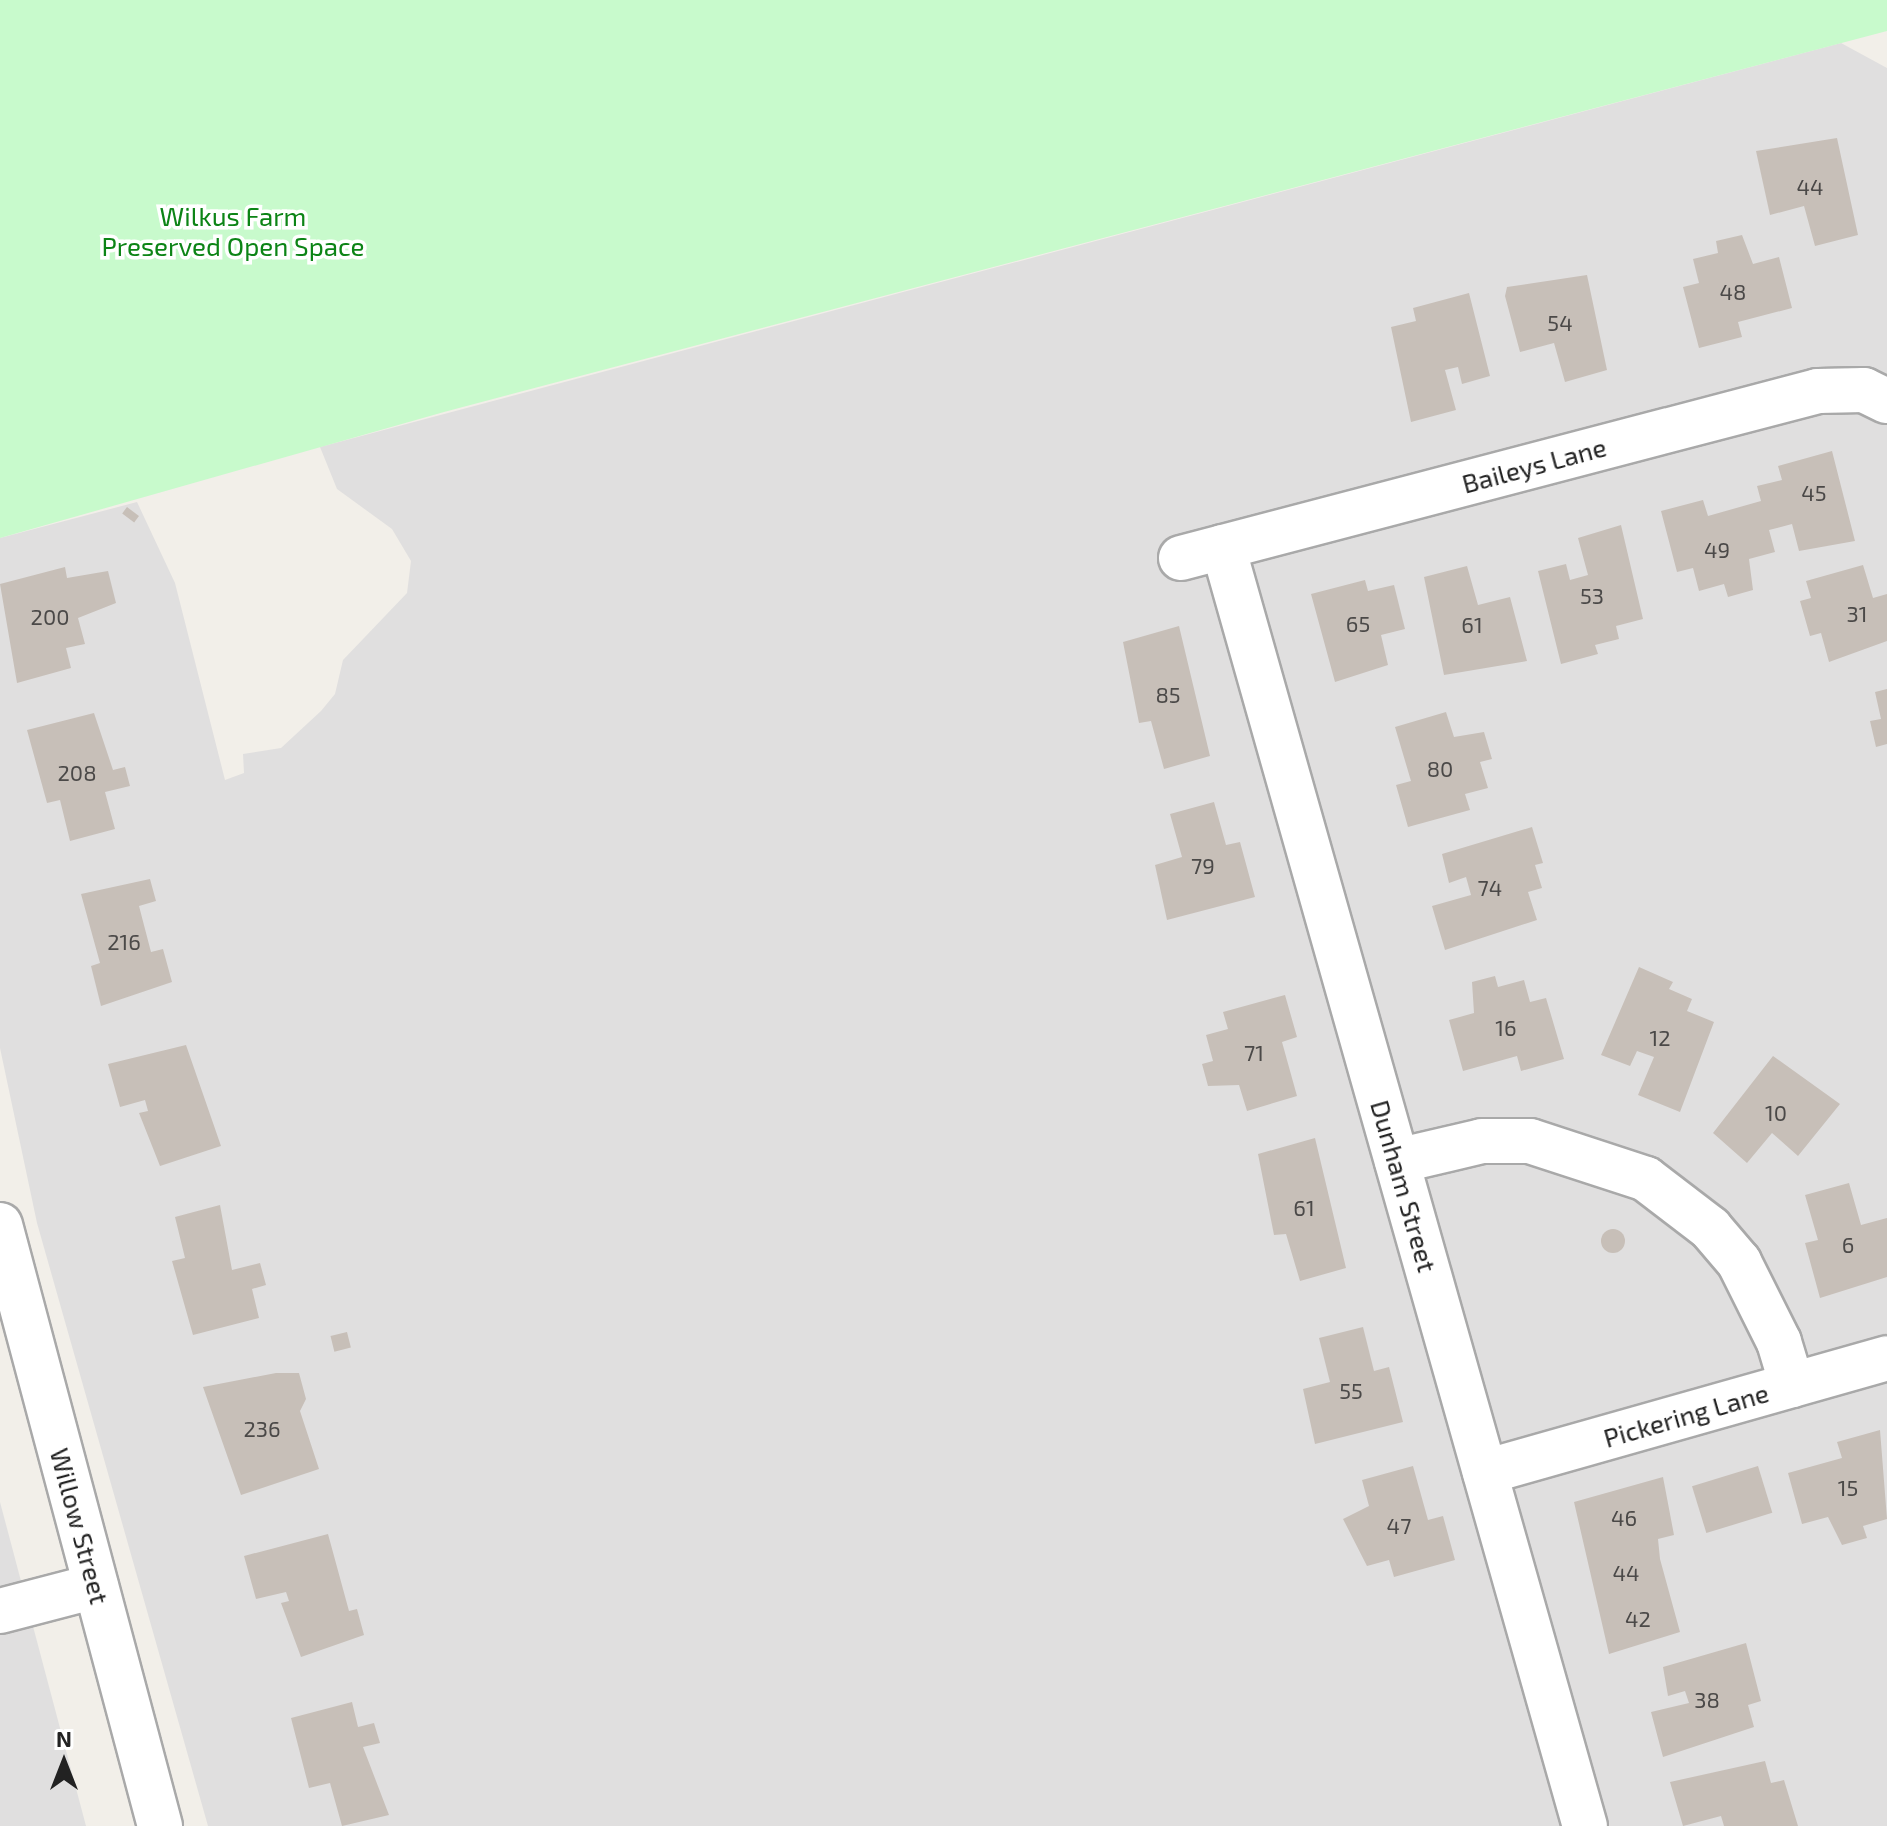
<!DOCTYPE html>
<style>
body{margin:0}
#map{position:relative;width:1887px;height:1826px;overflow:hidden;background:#f2efe9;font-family:"Exo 2",sans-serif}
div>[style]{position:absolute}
.residential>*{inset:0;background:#e0dfdf}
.park>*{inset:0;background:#c8facc}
.building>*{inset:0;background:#c7bfb8;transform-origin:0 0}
.round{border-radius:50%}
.roads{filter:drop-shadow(2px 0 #a9a9a9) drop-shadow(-2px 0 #a9a9a9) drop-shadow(0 2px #a9a9a9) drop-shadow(0 -2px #a9a9a9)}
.minor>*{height:44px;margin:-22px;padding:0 22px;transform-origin:22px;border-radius:22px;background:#fff}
span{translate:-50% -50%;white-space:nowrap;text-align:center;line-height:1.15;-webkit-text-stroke:7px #fff;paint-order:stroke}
.number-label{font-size:22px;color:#4b4948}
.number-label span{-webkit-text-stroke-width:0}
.park-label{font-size:26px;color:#0c8416}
.street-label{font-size:26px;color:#222}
.north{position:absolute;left:24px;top:1722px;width:80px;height:80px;-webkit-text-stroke:6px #fff;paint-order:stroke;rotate:0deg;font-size:22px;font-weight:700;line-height:32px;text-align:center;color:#222}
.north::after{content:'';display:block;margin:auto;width:28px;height:36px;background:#222;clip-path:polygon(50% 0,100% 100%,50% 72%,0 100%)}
</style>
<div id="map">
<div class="residential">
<div style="clip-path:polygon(1841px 43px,1887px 68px,1887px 1826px,208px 1826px,37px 1223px,0 1048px,0 538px,137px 502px,175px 583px,225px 780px,244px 773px,243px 754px,281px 748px,321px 711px,335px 694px,343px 660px,407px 593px,411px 561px,392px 529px,337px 489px,320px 447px)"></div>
<div style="clip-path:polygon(0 1502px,86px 1826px,0 1826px)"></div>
</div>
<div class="park">
<div style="clip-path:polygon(0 0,1887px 0,1887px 31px,444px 412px,0 538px)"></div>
</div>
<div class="building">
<div style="clip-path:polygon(1837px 138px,1858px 235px,1815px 246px,1804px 206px,1770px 215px,1756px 151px)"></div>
<div style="clip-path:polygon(1742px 235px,1753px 264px,1779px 257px,1792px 308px,1738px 322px,1742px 337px,1699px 348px,1683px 287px,1699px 283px,1693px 259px,1718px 253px,1716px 241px)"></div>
<div style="clip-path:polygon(1587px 275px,1607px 370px,1565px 382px,1554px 343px,1520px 352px,1505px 296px,1507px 287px)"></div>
<div style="clip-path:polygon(1469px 293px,1490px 376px,1462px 384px,1458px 367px,1445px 370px,1456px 410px,1411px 422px,1391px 327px,1416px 321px,1413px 308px)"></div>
<div style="clip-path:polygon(1832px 451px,1855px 541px,1799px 551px,1792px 524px,1769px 530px,1775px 552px,1749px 559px,1753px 590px,1728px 597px,1724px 584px,1699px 591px,1693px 568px,1677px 572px,1661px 511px,1703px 500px,1708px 516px,1761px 501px,1757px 486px,1782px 480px,1778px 466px)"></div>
<div style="left:127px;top:507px;width:15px;height:8px;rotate:37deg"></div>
<div style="clip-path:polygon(1621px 525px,1643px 619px,1616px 626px,1619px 639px,1595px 645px,1598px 654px,1561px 664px,1538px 571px,1566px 564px,1570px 580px,1588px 575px,1578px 538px)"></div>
<div style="clip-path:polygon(1863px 565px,1873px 598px,1887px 594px,1887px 641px,1829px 662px,1821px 633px,1810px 636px,1800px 601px,1811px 598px,1806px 581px)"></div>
<div style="clip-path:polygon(1467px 566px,1478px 605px,1510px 597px,1527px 661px,1444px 675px,1424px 577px)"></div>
<div style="clip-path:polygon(65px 567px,67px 578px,108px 571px,116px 603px,78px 618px,85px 644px,66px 648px,71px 668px,17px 683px,0 584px)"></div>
<div style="clip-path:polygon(1365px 580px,1368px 591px,1394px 585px,1405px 629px,1381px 635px,1388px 665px,1335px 682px,1311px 594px)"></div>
<div style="clip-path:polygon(1179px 626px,1210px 756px,1164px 769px,1151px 721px,1139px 723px,1123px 642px)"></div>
<div style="clip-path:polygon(1887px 689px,1887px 744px,1876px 747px,1870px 721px,1881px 719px,1875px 692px)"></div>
<div style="clip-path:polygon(1446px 712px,1454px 737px,1484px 732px,1492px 759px,1480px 762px,1488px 788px,1465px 794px,1470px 810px,1408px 827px,1396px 785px,1411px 781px,1395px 727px)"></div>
<div style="clip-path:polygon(94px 713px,113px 770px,125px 767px,130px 786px,105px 792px,115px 829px,70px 841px,60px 800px,47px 803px,27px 730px)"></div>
<div style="clip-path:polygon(1214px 802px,1226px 845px,1240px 842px,1255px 897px,1167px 920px,1155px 865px,1182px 857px,1170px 814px)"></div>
<div style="clip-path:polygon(1532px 827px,1543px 863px,1535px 865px,1542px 888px,1528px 892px,1537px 920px,1445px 950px,1432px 906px,1471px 895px,1466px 877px,1449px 883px,1442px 854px)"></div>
<div style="clip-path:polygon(150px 879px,156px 901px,139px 906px,151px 952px,163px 949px,172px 982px,101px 1006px,91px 966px,100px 963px,81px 894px)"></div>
<div style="clip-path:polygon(1639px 967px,1673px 982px,1669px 989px,1692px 999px,1687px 1011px,1714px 1022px,1680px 1112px,1638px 1095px,1654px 1057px,1637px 1051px,1630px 1066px,1601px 1055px)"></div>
<div style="clip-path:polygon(1495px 976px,1498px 987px,1524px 980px,1530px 1002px,1546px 998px,1564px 1059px,1521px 1071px,1517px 1056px,1463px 1071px,1449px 1020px,1474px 1013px,1472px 982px)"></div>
<div style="clip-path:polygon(1285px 995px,1297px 1037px,1282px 1042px,1297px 1096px,1247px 1111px,1239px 1085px,1208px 1086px,1202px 1064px,1213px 1061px,1206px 1035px,1228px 1029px,1223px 1012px)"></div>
<div style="clip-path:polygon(186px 1045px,221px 1146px,160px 1166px,139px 1113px,148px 1111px,145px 1100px,120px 1107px,108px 1064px)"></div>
<div style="clip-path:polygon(1773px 1056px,1840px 1104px,1798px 1156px,1772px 1133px,1747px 1163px,1713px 1133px)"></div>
<div style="clip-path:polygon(1315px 1138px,1346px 1268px,1300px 1281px,1286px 1234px,1274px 1235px,1258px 1154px)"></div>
<div style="clip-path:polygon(1849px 1183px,1861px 1225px,1887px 1218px,1887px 1277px,1820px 1298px,1805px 1243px,1818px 1240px,1805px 1195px)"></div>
<div style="clip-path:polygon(220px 1205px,232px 1270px,260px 1263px,266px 1285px,252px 1289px,259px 1318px,193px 1335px,172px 1261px,185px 1258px,175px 1217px)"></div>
<div class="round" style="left:1601px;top:1229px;width:24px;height:24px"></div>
<div style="clip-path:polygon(1363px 1327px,1374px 1371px,1389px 1367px,1403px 1422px,1315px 1444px,1303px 1389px,1330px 1382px,1319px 1338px)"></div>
<div style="left:347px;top:1332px;width:16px;height:17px;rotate:76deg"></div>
<div style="clip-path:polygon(276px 1373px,299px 1373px,306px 1399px,300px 1411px,319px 1469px,241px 1495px,203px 1387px)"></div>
<div style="clip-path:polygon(1880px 1430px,1887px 1519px,1863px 1526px,1867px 1538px,1842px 1545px,1828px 1517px,1802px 1524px,1788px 1473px,1842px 1458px,1837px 1442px)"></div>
<div style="clip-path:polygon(1413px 1466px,1428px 1520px,1443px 1516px,1455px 1560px,1394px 1577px,1389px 1560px,1367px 1566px,1343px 1519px,1369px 1506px,1362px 1480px)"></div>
<div style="left:1758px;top:1466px;width:49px;height:69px;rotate:73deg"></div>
<div style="clip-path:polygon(1663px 1477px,1674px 1535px,1658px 1539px,1660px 1559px,1680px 1632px,1609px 1654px,1574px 1502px)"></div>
<div style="clip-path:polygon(328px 1534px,349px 1611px,357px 1609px,364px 1635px,301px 1657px,281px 1603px,289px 1601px,286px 1592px,256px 1599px,244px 1556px)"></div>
<div style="clip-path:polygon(1746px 1643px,1761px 1701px,1748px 1705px,1754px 1727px,1663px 1757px,1651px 1712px,1689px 1703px,1685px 1691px,1668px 1696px,1663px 1667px)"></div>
<div style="clip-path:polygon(352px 1702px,358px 1727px,374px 1723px,380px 1743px,363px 1747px,389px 1815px,342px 1826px,330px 1783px,309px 1788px,291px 1718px)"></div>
<div style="clip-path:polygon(1765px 1761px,1771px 1783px,1784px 1780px,1798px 1826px,1724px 1826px,1721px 1816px,1683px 1826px,1670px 1782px)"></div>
</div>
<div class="roads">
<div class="minor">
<div style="left:1223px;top:547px;width:1329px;rotate:74.2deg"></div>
<div style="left:1181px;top:558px;width:659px;rotate:-14.69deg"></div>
<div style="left:1818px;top:391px;width:46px;rotate:-1.2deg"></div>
<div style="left:1864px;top:390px;width:25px;rotate:26deg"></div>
<div style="left:1397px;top:1161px;width:87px;rotate:-13.2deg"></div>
<div style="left:1482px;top:1141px;width:48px"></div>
<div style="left:1530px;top:1141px;width:122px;rotate:18.1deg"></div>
<div style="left:1646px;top:1179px;width:81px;rotate:37.4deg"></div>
<div style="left:1710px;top:1228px;width:45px;rotate:49.5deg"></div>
<div style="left:1739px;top:1262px;width:89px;rotate:63.4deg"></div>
<div style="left:1779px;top:1342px;width:45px;rotate:73.2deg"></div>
<div style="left:0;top:1225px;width:622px;rotate:75.09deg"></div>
<div style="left:1485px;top:1472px;width:418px;rotate:-15.8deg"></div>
<div style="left:0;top:1611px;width:99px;rotate:-14.6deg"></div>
</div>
</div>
<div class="number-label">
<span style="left:1810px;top:187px">44</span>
<span style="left:1733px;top:292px">48</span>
<span style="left:1560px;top:323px">54</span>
<span style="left:1814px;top:493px">45</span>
<span style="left:1717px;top:550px">49</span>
<span style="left:1592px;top:596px">53</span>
<span style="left:1857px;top:614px">31</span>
<span style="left:50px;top:617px">200</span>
<span style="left:1358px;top:624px">65</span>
<span style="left:1472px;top:625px">61</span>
<span style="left:1168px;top:695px">85</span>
<span style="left:1440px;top:769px">80</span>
<span style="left:77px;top:773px">208</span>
<span style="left:1203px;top:866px">79</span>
<span style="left:1490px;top:888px">74</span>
<span style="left:124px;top:942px">216</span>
<span style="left:1506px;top:1028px">16</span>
<span style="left:1660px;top:1038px">12</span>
<span style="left:1254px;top:1053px">71</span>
<span style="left:1776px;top:1113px">10</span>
<span style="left:1304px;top:1208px">61</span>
<span style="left:1848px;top:1245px">6</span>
<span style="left:1351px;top:1391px">55</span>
<span style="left:262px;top:1429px">236</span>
<span style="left:1848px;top:1488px">15</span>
<span style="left:1624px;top:1518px">46</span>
<span style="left:1399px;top:1526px">47</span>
<span style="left:1626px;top:1573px">44</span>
<span style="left:1638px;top:1619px">42</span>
<span style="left:1707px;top:1700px">38</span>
</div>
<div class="park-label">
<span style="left:233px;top:231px">Wilkus Farm<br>Preserved Open Space</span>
</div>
<div class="street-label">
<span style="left:1534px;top:465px;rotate:-15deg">Baileys Lane</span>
<span style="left:1404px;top:1186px;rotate:74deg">Dunham Street</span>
<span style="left:1686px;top:1415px;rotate:-16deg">Pickering Lane</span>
<span style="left:80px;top:1526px;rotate:75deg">Willow Street</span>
</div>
<div class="north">N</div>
</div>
